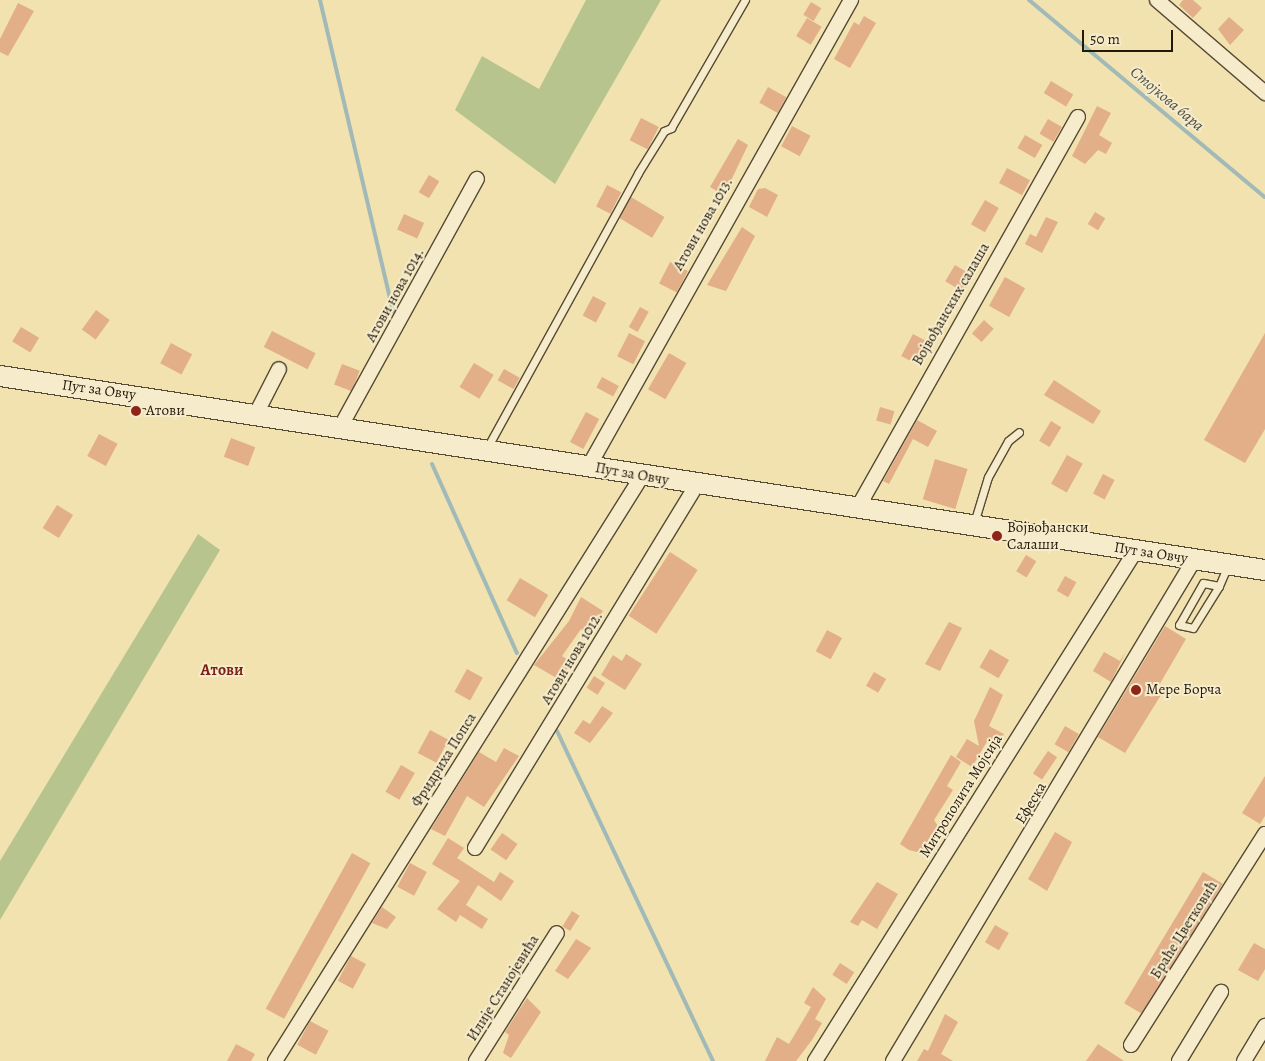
<!DOCTYPE html>
<meta charset="utf-8">
<style>
body{margin:0}
#map{position:relative;width:1265px;height:1061px;overflow:hidden;background:#f1e2b0;font-family:Alegreya,serif}
div>[style]{position:absolute}
.green>*{inset:0;background:#b7c48d}
.stream>*{height:4px;margin:-2px;padding:0 2px;transform-origin:2px;border-radius:2px;background:#a1bab7}
.building>*{inset:0;background:#e2af88;transform-origin:0 0}
.roads{filter:drop-shadow(1px 0 #564b34) drop-shadow(-1px 0 #564b34) drop-shadow(0 1px #564b34) drop-shadow(0 -1px #564b34)}
.lane>*{height:7px;margin:-3.5px;padding:0 3.5px;transform-origin:3.5px;border-radius:3.5px;background:#f6eccc}
.street>*{height:14px;margin:-7px;padding:0 7px;transform-origin:7px;border-radius:7px;background:#f6eccc}
.secondary>*{height:20px;margin:-10px;padding:0 10px;transform-origin:10px;border-radius:10px;background:#f6eccc}
.dots>*{width:14px;height:14px;translate:-50% -50%;box-sizing:border-box;border:2px solid #f6eccc;border-radius:50%}
span{translate:-50% -50%;white-space:nowrap;text-align:center;line-height:1.15;-webkit-text-stroke:4px #f6eccc;paint-order:stroke}
.street-label{font-size:15px;color:#23190b}
.poi-label{font-size:15px;color:#23190b}
.left{translate:0 -50%;text-align:left}
.water-label{font-size:16px;color:#4f5147;font-style:italic}
.neighbourhood-label{font-size:16px;color:#7a1f14;font-weight:700}
.scale{position:absolute;left:1082px;top:30px;width:91px;height:22px;box-sizing:border-box;border:2px solid #23190b;border-top:0;padding-left:6px;font-size:15px;line-height:18px;white-space:nowrap;color:#23190b;-webkit-text-stroke:4px #f6eccc;paint-order:stroke}
</style>
<div id="map">
<div class="green">
<div style="clip-path:polygon(586px 0,661px 0,555px 184px,455px 110px,482px 56px,539px 89px)"></div>
<div style="clip-path:polygon(198px 534px,220px 550px,0 920px,0 861px)"></div>
</div>
<div class="stream">
<div style="left:320px;top:0;width:320px;rotate:76.8deg"></div>
<div style="left:1029px;top:0;width:307px;rotate:39.9deg"></div>
<div style="left:432px;top:464px;width:207px;rotate:65.8deg"></div>
<div style="left:557px;top:731px;width:365px;rotate:64.7deg"></div>
</div>
<div class="building">
<div style="clip-path:polygon(1183px 0,1193px 0,1202px 8px,1193px 18px,1179px 5px)"></div>
<div style="left:811px;top:2px;width:12px;height:15px;rotate:31deg"></div>
<div style="clip-path:polygon(18px 3px,34px 11px,8px 56px,0 52px,0 39px)"></div>
<div style="clip-path:polygon(864px 16px,876px 23px,850px 68px,834px 59px,854px 22px,859px 25px)"></div>
<div style="clip-path:polygon(1229px 17px,1244px 30px,1230px 45px,1218px 29px)"></div>
<div style="left:807px;top:18px;width:17px;height:21px;rotate:31deg"></div>
<div style="left:1051px;top:81px;width:26px;height:14px;rotate:31deg"></div>
<div style="left:768px;top:87px;width:21px;height:18px;rotate:29deg"></div>
<div style="clip-path:polygon(1097px 106px,1111px 113px,1099px 135px,1112px 143px,1106px 154px,1098px 150px,1085px 164px,1072px 156px)"></div>
<div style="left:641px;top:118px;width:20px;height:25px;rotate:27deg"></div>
<div style="left:1048px;top:119px;width:16px;height:17px;rotate:30deg"></div>
<div style="left:792px;top:126px;width:21px;height:23px;rotate:28deg"></div>
<div style="left:1025px;top:135px;width:20px;height:15px;rotate:30deg"></div>
<div style="clip-path:polygon(738px 139px,748px 145px,724px 195px,710px 187px)"></div>
<div style="left:1007px;top:168px;width:26px;height:17px;rotate:28deg"></div>
<div style="left:429px;top:175px;width:12px;height:20px;rotate:31deg"></div>
<div style="left:607px;top:185px;width:16px;height:24px;rotate:27deg"></div>
<div style="clip-path:polygon(765px 188px,778px 195px,767px 217px,749px 207px,758px 189px)"></div>
<div style="left:631px;top:197px;width:39px;height:24px;rotate:31deg"></div>
<div style="left:985px;top:200px;width:16px;height:28px;rotate:30deg"></div>
<div style="left:1095px;top:212px;width:12px;height:14px;rotate:31deg"></div>
<div style="left:404px;top:214px;width:22px;height:17px;rotate:24deg"></div>
<div style="clip-path:polygon(1046px 217px,1058px 222px,1042px 253px,1025px 244px,1030px 234px,1036px 237px)"></div>
<div style="clip-path:polygon(742px 227px,755px 236px,726px 291px,707px 285px)"></div>
<div style="left:670px;top:262px;width:20px;height:24px;rotate:27deg"></div>
<div style="left:955px;top:265px;width:21px;height:19px;rotate:31deg"></div>
<div style="left:1005px;top:277px;width:23px;height:33px;rotate:29deg"></div>
<div style="left:593px;top:296px;width:15px;height:22px;rotate:28deg"></div>
<div style="left:640px;top:307px;width:10px;height:23px;rotate:29deg"></div>
<div style="left:96px;top:310px;width:17px;height:24px;rotate:36deg"></div>
<div style="left:984px;top:320px;width:13px;height:18px;rotate:42deg"></div>
<div style="left:21px;top:327px;width:21px;height:17px;rotate:31deg"></div>
<div style="left:272px;top:331px;width:49px;height:18px;rotate:27deg"></div>
<div style="left:629px;top:333px;width:18px;height:26px;rotate:27deg"></div>
<div style="clip-path:polygon(1265px 333px,1265px 429px,1245px 463px,1204px 440px)"></div>
<div style="left:913px;top:334px;width:15px;height:25px;rotate:28deg"></div>
<div style="left:171px;top:343px;width:24px;height:23px;rotate:28deg"></div>
<div style="left:669px;top:353px;width:20px;height:42px;rotate:30deg"></div>
<div style="left:474px;top:363px;width:23px;height:28px;rotate:31deg"></div>
<div style="left:342px;top:364px;width:19px;height:22px;rotate:21deg"></div>
<div style="left:504px;top:369px;width:18px;height:13px;rotate:29deg"></div>
<div style="left:602px;top:377px;width:19px;height:12px;rotate:28deg"></div>
<div style="clip-path:polygon(1054px 380px,1101px 411px,1093px 424px,1044px 395px)"></div>
<div style="left:880px;top:407px;width:15px;height:14px;rotate:16deg"></div>
<div style="left:586px;top:412px;width:15px;height:34px;rotate:28deg"></div>
<div style="clip-path:polygon(917px 420px,937px 431px,928px 447px,913px 439px,889px 484px,883px 481px)"></div>
<div style="left:1051px;top:421px;width:12px;height:23px;rotate:31deg"></div>
<div style="left:99px;top:434px;width:21px;height:25px;rotate:28deg"></div>
<div style="left:231px;top:438px;width:26px;height:20px;rotate:21deg"></div>
<div style="left:1067px;top:455px;width:18px;height:33px;rotate:29deg"></div>
<div style="left:935px;top:459px;width:34px;height:42px;rotate:17deg"></div>
<div style="left:1103px;top:474px;width:13px;height:22px;rotate:27deg"></div>
<div style="left:57px;top:505px;width:19px;height:27px;rotate:32deg"></div>
<div style="left:670px;top:552px;width:33px;height:76px;rotate:33deg"></div>
<div style="left:1026px;top:555px;width:12px;height:19px;rotate:31deg"></div>
<div style="left:1065px;top:576px;width:13px;height:17px;rotate:29deg"></div>
<div style="left:520px;top:578px;width:33px;height:26px;rotate:31deg"></div>
<div style="clip-path:polygon(581px 597px,603px 611px,589px 633px,581px 629px,562px 656px,571px 662px,560px 680px,534px 665px,569px 621px)"></div>
<div style="clip-path:polygon(949px 622px,962px 628px,940px 671px,925px 664px)"></div>
<div style="clip-path:polygon(1165px 626px,1186px 639px,1155px 692px,1161px 695px,1125px 753px,1098px 737px)"></div>
<div style="left:827px;top:630px;width:17px;height:24px;rotate:28deg"></div>
<div style="left:990px;top:649px;width:22px;height:21px;rotate:30deg"></div>
<div style="clip-path:polygon(1126px 651px,1111px 682px,1093px 671px,1104px 652px,1120px 661px)"></div>
<div style="clip-path:polygon(626px 654px,642px 664px,625px 690px,601px 675px,613px 655px,622px 661px)"></div>
<div style="left:467px;top:669px;width:18px;height:26px;rotate:29deg"></div>
<div style="left:874px;top:672px;width:14px;height:16px;rotate:30deg"></div>
<div style="left:594px;top:676px;width:13px;height:14px;rotate:32deg"></div>
<div style="clip-path:polygon(990px 687px,1003px 695px,989px 726px,1004px 734px,999px 743px,989px 738px,972px 767px,956px 757px,967px 739px,979px 746px,974px 721px)"></div>
<div style="clip-path:polygon(602px 706px,613px 713px,590px 743px,574px 733px,583px 720px,590px 724px)"></div>
<div style="left:1065px;top:726px;width:16px;height:21px;rotate:30deg"></div>
<div style="left:430px;top:730px;width:21px;height:26px;rotate:28deg"></div>
<div style="clip-path:polygon(504px 748px,519px 756px,484px 807px,467px 796px,445px 836px,431px 829px,479px 752px,496px 762px)"></div>
<div style="left:1048px;top:751px;width:11px;height:27px;rotate:34deg"></div>
<div style="clip-path:polygon(951px 755px,961px 762px,947px 786px,953px 790px,934px 820px,939px 828px,921px 853px,909px 850px,900px 844px)"></div>
<div style="left:401px;top:765px;width:16px;height:31px;rotate:30deg"></div>
<div style="clip-path:polygon(1265px 776px,1265px 816px,1260px 824px,1242px 813px)"></div>
<div style="clip-path:polygon(1055px 832px,1072px 842px,1047px 891px,1028px 879px)"></div>
<div style="left:502px;top:833px;width:19px;height:20px;rotate:35deg"></div>
<div style="clip-path:polygon(448px 838px,464px 848px,457px 858px,494px 882px,500px 872px,514px 881px,501px 901px,478px 885px,466px 905px,488px 919px,482px 929px,460px 915px,456px 922px,437px 909px,460px 881px,432px 864px)"></div>
<div style="left:352px;top:853px;width:21px;height:178px;rotate:29deg"></div>
<div style="left:410px;top:863px;width:19px;height:27px;rotate:28deg"></div>
<div style="left:1203px;top:872px;width:23px;height:153px;rotate:31deg"></div>
<div style="clip-path:polygon(877px 882px,898px 894px,877px 929px,862px 920px,858px 926px,850px 922px)"></div>
<div style="clip-path:polygon(382px 907px,396px 917px,387px 929px,372px 923px)"></div>
<div style="left:572px;top:911px;width:9px;height:18px;rotate:32deg"></div>
<div style="left:995px;top:925px;width:16px;height:20px;rotate:30deg"></div>
<div style="clip-path:polygon(576px 939px,591px 948px,568px 979px,555px 971px)"></div>
<div style="clip-path:polygon(1254px 943px,1265px 949px,1265px 969px,1258px 981px,1238px 970px)"></div>
<div style="left:351px;top:956px;width:17px;height:28px;rotate:28deg"></div>
<div style="left:840px;top:963px;width:17px;height:14px;rotate:33deg"></div>
<div style="clip-path:polygon(813px 987px,826px 999px,815px 1019px,822px 1023px,812px 1040px,796px 1061px,765px 1061px,777px 1037px,789px 1044px,811px 1007px,804px 1003px)"></div>
<div style="clip-path:polygon(527px 998px,541px 1012px,511px 1058px,503px 1053px,509px 1035px,505px 1032px)"></div>
<div style="clip-path:polygon(945px 1014px,958px 1022px,941px 1054px,953px 1061px,917px 1061px,924px 1049px,928px 1051px)"></div>
<div style="left:310px;top:1021px;width:21px;height:27px;rotate:28deg"></div>
<div style="clip-path:polygon(236px 1044px,255px 1054px,251px 1061px,227px 1061px)"></div>
<div style="clip-path:polygon(1098px 1044px,1124px 1061px,1086px 1061px)"></div>
</div>
<div class="roads">
<div class="lane">
<div style="left:487px;top:448px;width:314px;rotate:-61.2deg"></div>
<div style="left:638px;top:173px;width:49px;rotate:-58.2deg"></div>
<div style="left:664px;top:131px;width:8px;rotate:-23deg"></div>
<div style="left:671px;top:128px;width:148px;rotate:-60deg"></div>
<div style="left:974px;top:523px;width:48px;rotate:-73.1deg"></div>
<div style="left:988px;top:477px;width:41px;rotate:-60.9deg"></div>
<div style="left:1008px;top:441px;width:14px;rotate:-39deg"></div>
<div style="left:1219px;top:586px;width:16px;rotate:-169deg"></div>
<div style="left:1203px;top:583px;width:48px;rotate:119.7deg"></div>
<div style="left:1179px;top:625px;width:14px;rotate:12deg"></div>
<div style="left:1193px;top:628px;width:49px;rotate:-58.2deg"></div>
<div style="left:1219px;top:586px;width:23px;rotate:-67deg"></div>
</div>
<div class="street">
<div style="left:1157px;top:0;width:143px;rotate:40.7deg"></div>
<div style="left:257px;top:412px;width:48px;rotate:-62.9deg"></div>
<div style="left:341px;top:426px;width:282px;rotate:-61.2deg"></div>
<div style="left:589px;top:466px;width:535px;rotate:-60.65deg"></div>
<div style="left:857px;top:509px;width:450px;rotate:-60.6deg"></div>
<div style="left:475px;top:848px;width:426px;rotate:-58.6deg"></div>
<div style="left:1131px;top:1045px;width:250px;rotate:-57.6deg"></div>
<div style="left:275px;top:1061px;width:691px;rotate:-57.9deg"></div>
<div style="left:476px;top:1061px;width:151px;rotate:-57.7deg"></div>
<div style="left:815px;top:1061px;width:603px;rotate:-57.86deg"></div>
<div style="left:893px;top:1061px;width:584px;rotate:-59deg"></div>
<div style="left:1179px;top:1061px;width:81px;rotate:-58.7deg"></div>
<div style="left:1244px;top:1061px;width:41px;rotate:-59deg"></div>
</div>
<div class="secondary">
<div style="left:0;top:376px;width:1280px;rotate:8.72deg"></div>
</div>
</div>
<div class="dots">
<div style="left:136px;top:411px;background:#8f2418"></div>
<div style="left:997px;top:536px;background:#8f2418"></div>
<div style="left:1136px;top:690px;background:#8f2418"></div>
</div>
<div class="street-label">
<span style="left:703px;top:224px;rotate:-60deg">Атови нова 1013.</span>
<span style="left:395px;top:295px;rotate:-61deg">Атови нова 1014.</span>
<span style="left:951px;top:304px;rotate:-60deg">Војвођанских салаша</span>
<span style="left:99px;top:390px;rotate:8deg">Пут за Овчу</span>
<span style="left:632px;top:474px;rotate:10deg">Пут за Овчу</span>
<span style="left:1151px;top:553px;rotate:9deg">Пут за Овчу</span>
<span style="left:572px;top:658px;rotate:-59deg">Атови нова 1012.</span>
<span style="left:444px;top:760px;rotate:-58deg">Фридриха Попса</span>
<span style="left:961px;top:796px;rotate:-58deg">Митрополита Мојсија</span>
<span style="left:1031px;top:803px;rotate:-59deg">Ефеска</span>
<span style="left:1184px;top:930px;rotate:-58deg">Браће Цветковић</span>
<span style="left:503px;top:988px;rotate:-58deg">Илије Станојевића</span>
</div>
<div class="poi-label">
<span class="left" style="left:146px;top:411px">Атови</span>
<span class="left" style="left:1007px;top:536px">Војвођански<br>Салаши</span>
<span class="left" style="left:1146px;top:690px">Мере Борча</span>
</div>
<div class="water-label">
<span style="left:1167px;top:99px;rotate:40deg">Стојкова бара</span>
</div>
<div class="neighbourhood-label">
<span style="left:222px;top:670px">Атови</span>
</div>
<div class="scale">50 m</div>
</div>
